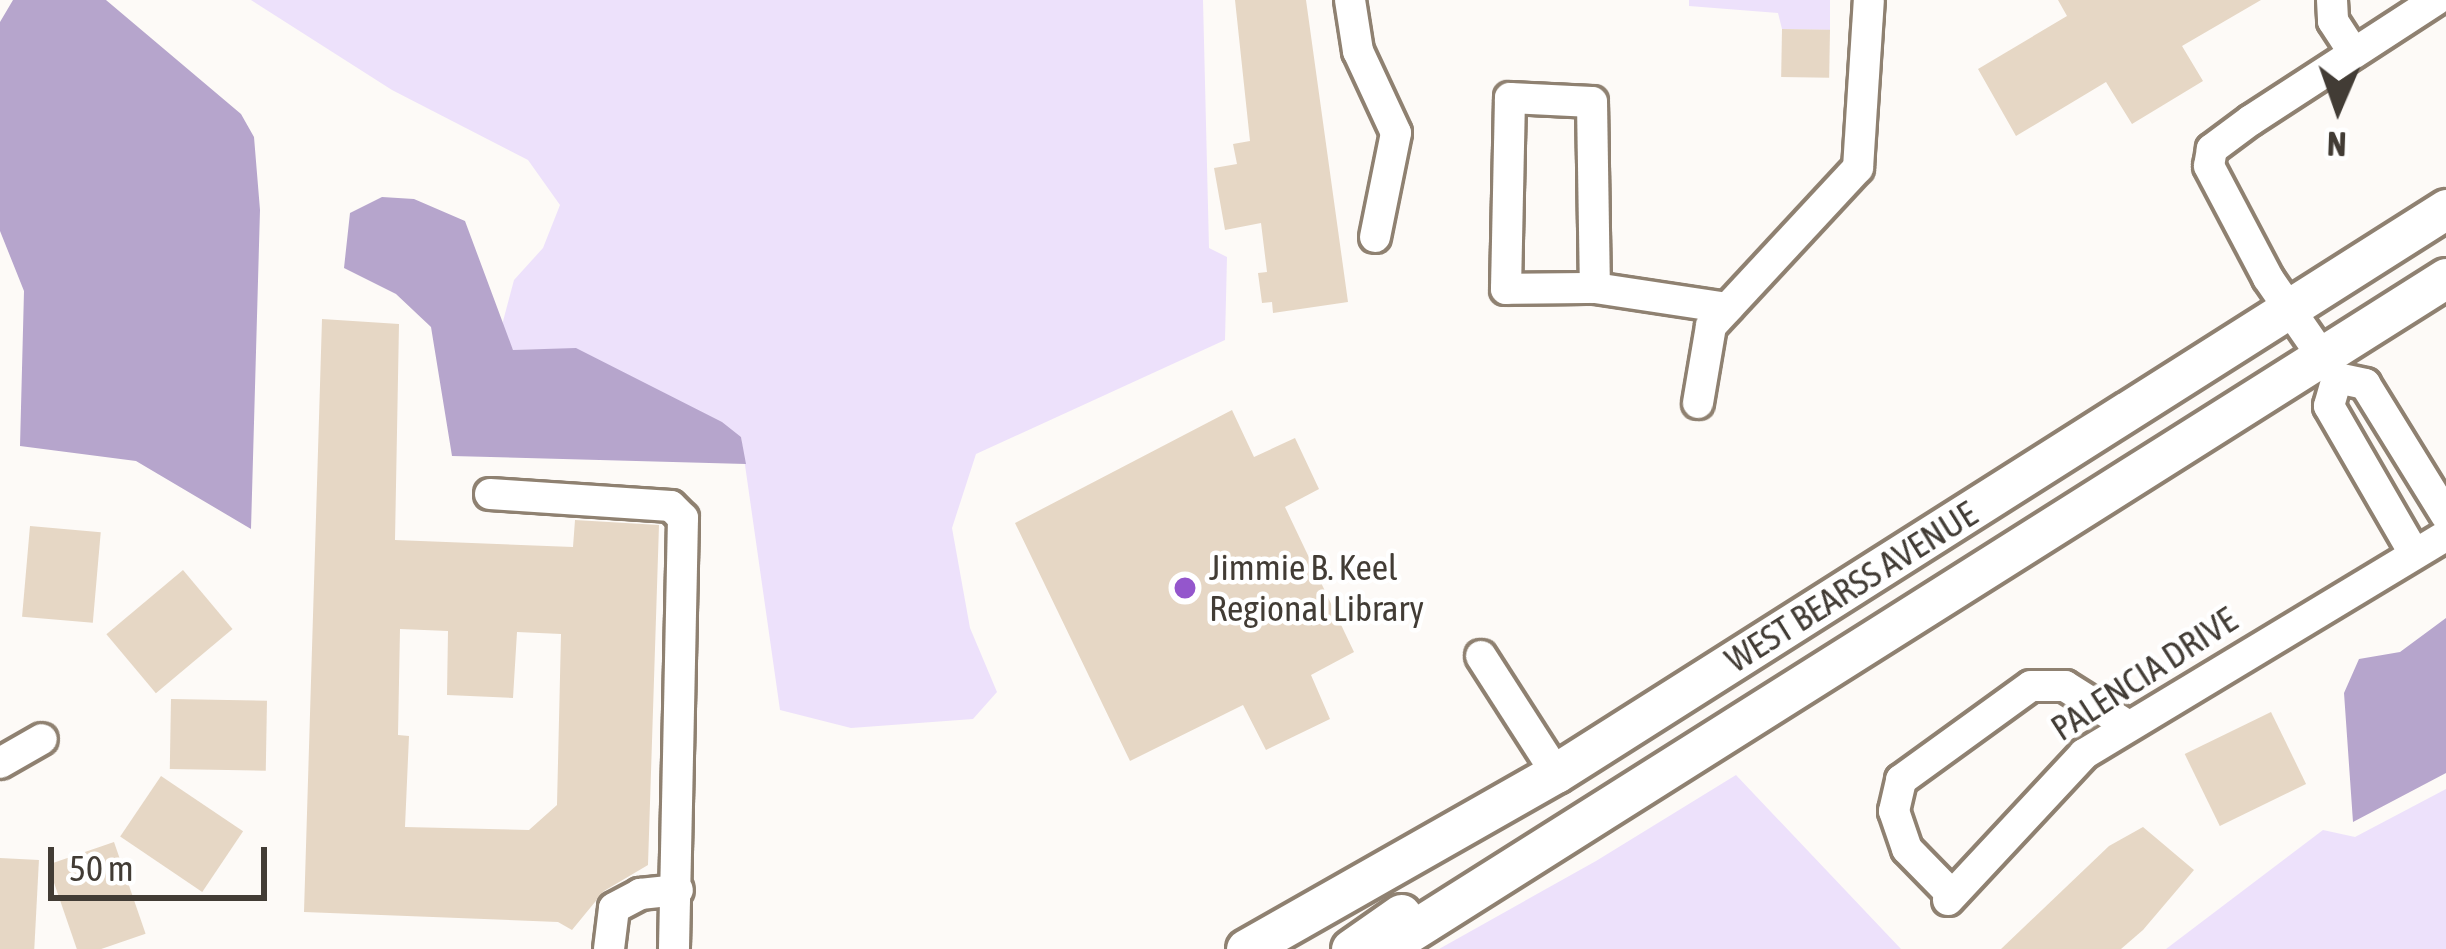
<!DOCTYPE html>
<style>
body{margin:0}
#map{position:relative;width:2446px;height:949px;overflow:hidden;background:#fdfaf7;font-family:"Asap Condensed",sans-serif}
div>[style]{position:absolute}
.green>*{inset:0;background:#ede1fb}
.water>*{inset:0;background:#b6a5cc}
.building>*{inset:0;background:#e6d7c5;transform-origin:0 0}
.roads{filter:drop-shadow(3px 0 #8f8171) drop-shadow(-3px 0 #8f8171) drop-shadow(0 3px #8f8171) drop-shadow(0 -3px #8f8171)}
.minor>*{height:30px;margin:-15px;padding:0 15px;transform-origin:15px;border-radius:15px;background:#fff}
.major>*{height:39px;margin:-19.5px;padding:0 19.5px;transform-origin:19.5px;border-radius:19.5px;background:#fff}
.dots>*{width:33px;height:33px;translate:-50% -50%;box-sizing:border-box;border:6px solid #fff;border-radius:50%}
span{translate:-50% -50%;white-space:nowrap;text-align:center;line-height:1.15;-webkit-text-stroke:9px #fff;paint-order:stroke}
.poi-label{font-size:36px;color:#423c35}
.left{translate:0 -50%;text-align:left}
.street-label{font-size:36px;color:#423c35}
.north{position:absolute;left:2278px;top:48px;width:120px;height:120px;-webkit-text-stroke:9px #fff;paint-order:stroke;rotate:182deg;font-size:33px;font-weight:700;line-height:48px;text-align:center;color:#423c35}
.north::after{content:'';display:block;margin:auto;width:42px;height:54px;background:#423c35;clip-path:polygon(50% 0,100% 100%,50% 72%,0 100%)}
.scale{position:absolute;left:48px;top:847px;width:219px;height:54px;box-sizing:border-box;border:6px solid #423c35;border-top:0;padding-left:15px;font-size:36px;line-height:42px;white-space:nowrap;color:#423c35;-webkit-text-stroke:9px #fff;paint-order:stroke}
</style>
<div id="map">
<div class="green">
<div style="clip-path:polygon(251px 0,1203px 0,1209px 248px,1227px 257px,1225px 340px,976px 454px,952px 528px,970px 628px,997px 692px,973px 719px,851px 728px,780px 710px,741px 437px,576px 349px,513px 350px,502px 325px,514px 280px,543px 248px,560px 205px,528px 160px,392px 90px)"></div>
<div style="clip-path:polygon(1689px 0,1830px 0,1830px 30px,1782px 29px,1778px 13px,1689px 6px)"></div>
<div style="clip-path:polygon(1736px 775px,1901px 949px,1439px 949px,1596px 861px)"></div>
<div style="clip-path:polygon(2446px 789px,2446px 949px,2166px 949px,2323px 830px,2355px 837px)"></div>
</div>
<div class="water">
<div style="clip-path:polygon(13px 0,106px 0,241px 114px,254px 137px,260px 210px,251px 529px,136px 461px,20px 446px,24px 291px,0 231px,0 22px)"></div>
<div style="clip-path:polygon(414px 199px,465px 221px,513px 350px,576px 348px,722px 422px,741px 437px,746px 464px,452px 456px,431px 327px,396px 294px,344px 268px,350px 213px,382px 197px)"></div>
<div style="clip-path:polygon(2446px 618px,2446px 773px,2353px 822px,2344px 693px,2359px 659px,2400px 652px)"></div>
</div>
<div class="building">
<div style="clip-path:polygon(1235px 0,1306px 0,1348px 302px,1273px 313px,1272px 302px,1262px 303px,1258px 273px,1267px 272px,1261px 223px,1225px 230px,1214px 168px,1237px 164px,1233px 144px,1250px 141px)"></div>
<div style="clip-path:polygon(2058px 0,2261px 0,2182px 46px,2203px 81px,2132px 124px,2106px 82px,2016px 136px,1978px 69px,2067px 16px)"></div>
<div style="left:1782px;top:29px;width:48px;height:48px;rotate:1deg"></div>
<div style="clip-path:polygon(evenodd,322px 319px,399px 324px,395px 540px,573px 547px,575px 520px,659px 525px,648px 865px,604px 891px,572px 930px,558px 922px,304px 912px,322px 319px,400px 629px,448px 631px,447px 695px,513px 698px,517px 632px,561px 634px,557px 805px,529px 830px,405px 827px,409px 736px,398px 735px,400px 629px)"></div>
<div style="clip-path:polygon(1232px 410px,1254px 457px,1295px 438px,1319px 489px,1285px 507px,1354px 652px,1311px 675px,1330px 719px,1266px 750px,1243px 705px,1130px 761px,1015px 523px)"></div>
<div style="left:30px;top:526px;width:71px;height:91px;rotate:5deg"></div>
<div style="left:183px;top:570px;width:77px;height:100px;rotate:50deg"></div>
<div style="left:171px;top:699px;width:96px;height:70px;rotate:1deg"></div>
<div style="left:2271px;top:712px;width:80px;height:96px;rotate:64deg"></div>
<div style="left:161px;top:776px;width:99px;height:73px;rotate:34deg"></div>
<div style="clip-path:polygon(2143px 827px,2194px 870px,2143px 930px,2121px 949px,2001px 949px,2109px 846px)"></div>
<div style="left:114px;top:842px;width:97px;height:70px;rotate:71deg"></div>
<div style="left:0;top:858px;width:39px;height:91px;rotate:3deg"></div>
</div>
<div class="roads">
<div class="minor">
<div style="left:1350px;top:0;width:52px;rotate:81.1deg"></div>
<div style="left:1358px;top:51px;width:90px;rotate:65.1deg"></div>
<div style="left:1396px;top:133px;width:106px;rotate:101.4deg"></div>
<div style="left:2332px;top:0;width:21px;rotate:87deg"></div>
<div style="left:2333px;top:21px;width:38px;rotate:57deg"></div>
<div style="left:2436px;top:0;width:221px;rotate:147deg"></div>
<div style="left:2251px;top:120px;width:49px;rotate:143.4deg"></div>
<div style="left:2212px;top:149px;width:17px;rotate:100deg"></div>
<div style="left:2209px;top:166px;width:127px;rotate:62.2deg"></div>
<div style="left:2268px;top:278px;width:121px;rotate:55.4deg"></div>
<div style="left:2337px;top:378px;width:29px;rotate:12deg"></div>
<div style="left:2365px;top:384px;width:154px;rotate:58.3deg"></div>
<div style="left:1595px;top:288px;width:89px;rotate:179.4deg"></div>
<div style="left:1506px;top:289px;width:191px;rotate:-88.8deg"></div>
<div style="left:1510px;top:98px;width:82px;rotate:2.8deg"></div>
<div style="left:1592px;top:102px;width:186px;rotate:89.1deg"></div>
<div style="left:1595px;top:288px;width:134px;rotate:8.6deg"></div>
<div style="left:2337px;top:378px;width:29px;rotate:106deg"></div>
<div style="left:2329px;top:406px;width:170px;rotate:60deg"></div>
<div style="left:1698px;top:403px;width:78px;rotate:-80.4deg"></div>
<div style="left:1711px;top:326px;width:216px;rotate:-47.1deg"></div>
<div style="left:1858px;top:168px;width:168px;rotate:-86.3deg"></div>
<div style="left:490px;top:494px;width:181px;rotate:3.8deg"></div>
<div style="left:671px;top:506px;width:17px;rotate:45deg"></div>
<div style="left:683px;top:518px;width:431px;rotate:91.2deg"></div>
<div style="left:1481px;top:656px;width:139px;rotate:57.3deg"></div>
<div style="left:0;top:763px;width:48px;rotate:-29.7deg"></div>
<div style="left:1952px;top:895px;width:64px;rotate:-134.4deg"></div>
<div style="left:1907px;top:849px;width:40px;rotate:-108.9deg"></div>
<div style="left:1894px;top:811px;width:32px;rotate:-77deg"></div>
<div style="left:1901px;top:780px;width:160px;rotate:-35.9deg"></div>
<div style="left:2031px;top:686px;width:34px"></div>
<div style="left:2065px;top:686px;width:73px;rotate:32.2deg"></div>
<div style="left:1948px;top:900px;width:200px;rotate:-47deg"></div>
<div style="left:2084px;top:754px;width:423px;rotate:-31.1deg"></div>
<div style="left:609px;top:949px;width:41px;rotate:-83deg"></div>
<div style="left:614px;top:908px;width:30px;rotate:-28deg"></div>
<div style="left:640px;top:894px;width:38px;rotate:-6deg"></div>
</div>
<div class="major">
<div style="left:1246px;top:949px;width:356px;rotate:-29.6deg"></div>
<div style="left:1556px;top:773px;width:1054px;rotate:-32.36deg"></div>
<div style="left:1351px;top:949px;width:61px;rotate:-35deg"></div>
<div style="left:1383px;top:949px;width:1257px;rotate:-32.26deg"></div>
</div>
</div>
<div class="dots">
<div style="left:1185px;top:588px;background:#9456cc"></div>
</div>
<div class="poi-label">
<span class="left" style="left:1209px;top:588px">Jimmie B. Keel<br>Regional Library</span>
</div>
<div class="street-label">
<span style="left:1851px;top:587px;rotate:-32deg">WEST BEARSS AVENUE</span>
<span style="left:2144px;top:674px;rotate:-33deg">PALENCIA DRIVE</span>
</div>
<div class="north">N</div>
<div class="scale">50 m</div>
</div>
